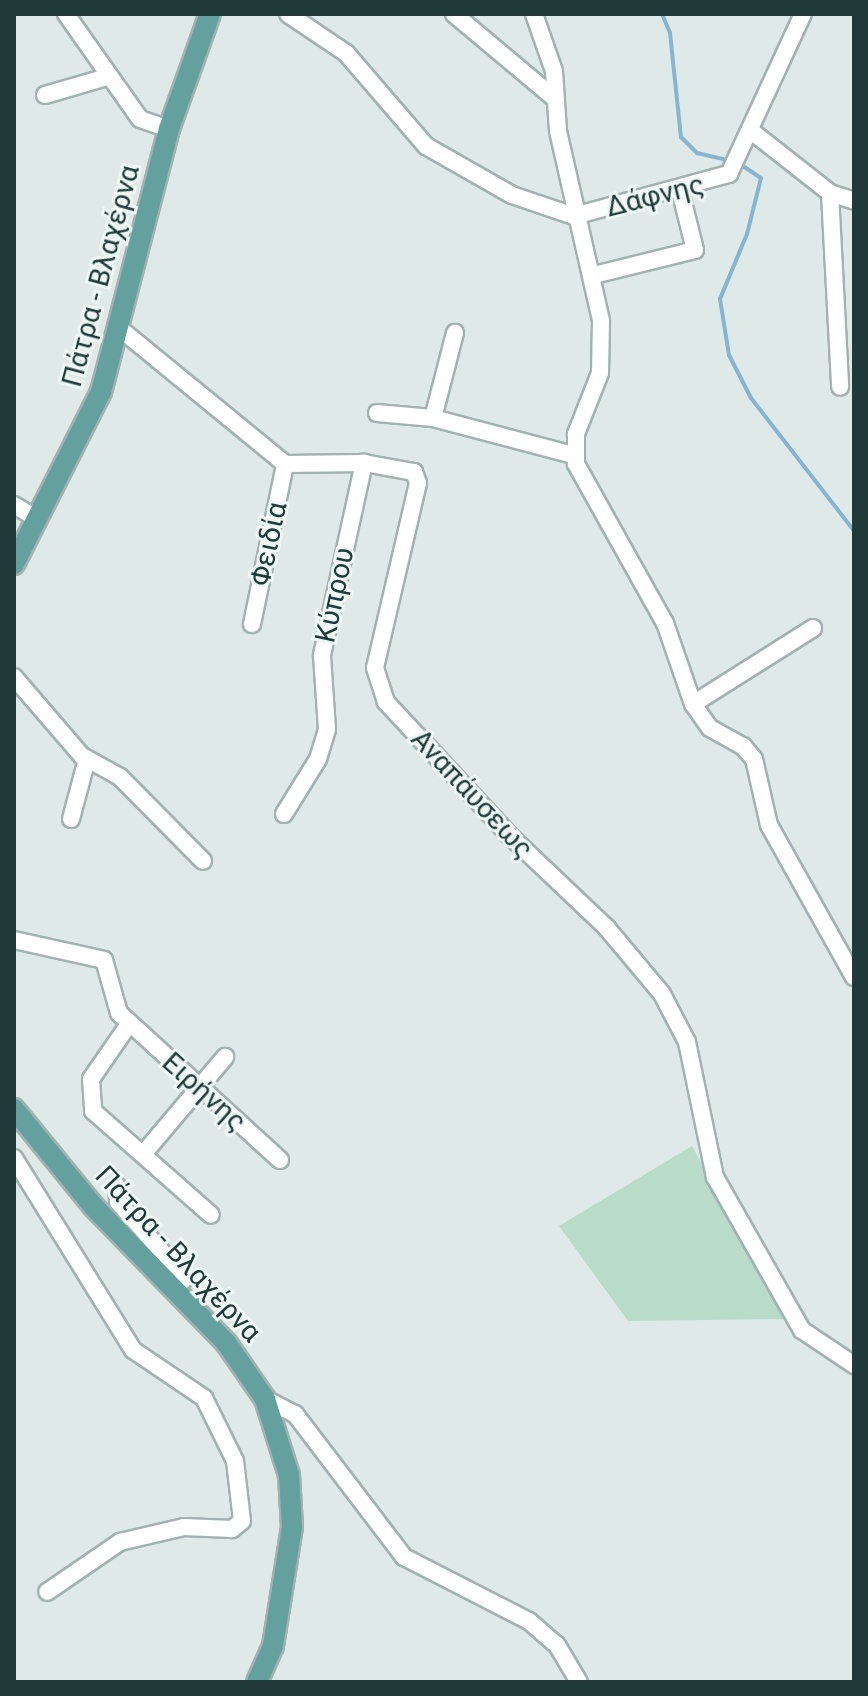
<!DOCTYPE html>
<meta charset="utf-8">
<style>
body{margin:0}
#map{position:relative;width:868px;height:1696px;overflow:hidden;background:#dfeae8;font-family:Roboto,sans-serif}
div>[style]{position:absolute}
.green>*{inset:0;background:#b8dcc9}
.stream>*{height:4px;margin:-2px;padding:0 2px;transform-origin:2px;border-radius:2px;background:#87b4d0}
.roads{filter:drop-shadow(2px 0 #a2b2b0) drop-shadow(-2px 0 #a2b2b0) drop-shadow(0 2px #a2b2b0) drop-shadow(0 -2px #a2b2b0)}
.minor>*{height:16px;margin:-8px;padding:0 8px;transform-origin:8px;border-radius:8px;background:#fff}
.major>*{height:20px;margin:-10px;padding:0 10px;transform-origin:10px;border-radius:10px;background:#64a09e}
span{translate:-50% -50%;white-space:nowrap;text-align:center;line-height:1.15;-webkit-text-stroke:6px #eff7f5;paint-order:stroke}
.street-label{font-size:28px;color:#203a39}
.frame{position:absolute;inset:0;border:16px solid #203a39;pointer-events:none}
</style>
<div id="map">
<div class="green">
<div style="clip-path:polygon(692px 1146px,789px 1319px,628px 1321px,559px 1226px)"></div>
</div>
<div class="stream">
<div style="left:662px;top:14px;width:21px;rotate:67deg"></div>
<div style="left:670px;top:33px;width:105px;rotate:84deg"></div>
<div style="left:681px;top:137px;width:23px;rotate:45deg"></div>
<div style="left:697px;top:153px;width:35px;rotate:13deg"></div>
<div style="left:740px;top:164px;width:25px;rotate:34deg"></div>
<div style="left:761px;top:178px;width:58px;rotate:104deg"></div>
<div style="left:747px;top:234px;width:70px;rotate:112.6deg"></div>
<div style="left:720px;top:299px;width:57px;rotate:80.9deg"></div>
<div style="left:729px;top:355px;width:48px;rotate:62.9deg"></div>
<div style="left:751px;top:398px;width:168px;rotate:52.2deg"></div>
</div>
<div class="roads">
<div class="minor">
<div style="left:66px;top:14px;width:128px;rotate:54.8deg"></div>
<div style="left:140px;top:119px;width:31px;rotate:19deg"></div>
<div style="left:288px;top:14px;width:70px;rotate:33.9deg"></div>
<div style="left:346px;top:53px;width:123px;rotate:49.3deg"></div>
<div style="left:426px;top:146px;width:99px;rotate:29.7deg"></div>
<div style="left:512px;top:195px;width:65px;rotate:18.7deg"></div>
<div style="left:574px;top:216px;width:161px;rotate:-15.2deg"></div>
<div style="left:729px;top:174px;width:176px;rotate:-65.2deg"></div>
<div style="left:454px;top:14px;width:129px;rotate:40deg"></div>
<div style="left:534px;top:14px;width:60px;rotate:70.7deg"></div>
<div style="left:554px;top:71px;width:60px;rotate:86.2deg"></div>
<div style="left:558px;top:131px;width:195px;rotate:77.2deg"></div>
<div style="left:601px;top:321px;width:52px;rotate:91.1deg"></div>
<div style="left:600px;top:373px;width:66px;rotate:111.5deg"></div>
<div style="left:576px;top:434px;width:30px;rotate:90deg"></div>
<div style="left:576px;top:464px;width:182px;rotate:60.8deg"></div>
<div style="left:665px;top:623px;width:86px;rotate:70.9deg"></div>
<div style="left:693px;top:704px;width:29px;rotate:55deg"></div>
<div style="left:710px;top:728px;width:38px;rotate:29deg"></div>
<div style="left:743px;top:746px;width:17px;rotate:50deg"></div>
<div style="left:754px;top:759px;width:68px;rotate:77.2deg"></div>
<div style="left:769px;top:825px;width:174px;rotate:60.8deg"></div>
<div style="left:45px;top:95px;width:65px;rotate:-16.2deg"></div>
<div style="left:750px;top:130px;width:102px;rotate:38.2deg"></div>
<div style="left:830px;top:193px;width:194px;rotate:87deg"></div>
<div style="left:830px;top:193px;width:25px;rotate:18deg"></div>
<div style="left:594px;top:275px;width:104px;rotate:-13.9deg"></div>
<div style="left:695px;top:250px;width:62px;rotate:-104deg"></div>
<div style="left:119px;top:328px;width:215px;rotate:39.3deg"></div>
<div style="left:285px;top:464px;width:79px;rotate:-0.7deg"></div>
<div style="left:364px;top:463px;width:51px;rotate:10.2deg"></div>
<div style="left:414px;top:472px;width:12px;rotate:70deg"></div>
<div style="left:418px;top:483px;width:190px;rotate:103.1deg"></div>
<div style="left:375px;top:668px;width:36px;rotate:72deg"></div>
<div style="left:386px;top:702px;width:181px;rotate:47.2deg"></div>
<div style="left:509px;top:835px;width:134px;rotate:43.5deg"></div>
<div style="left:606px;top:927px;width:87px;rotate:50.1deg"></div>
<div style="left:662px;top:994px;width:54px;rotate:62.5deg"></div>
<div style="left:687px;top:1042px;width:138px;rotate:78.3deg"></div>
<div style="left:715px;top:1177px;width:176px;rotate:60.4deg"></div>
<div style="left:802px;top:1330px;width:63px;rotate:33.9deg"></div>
<div style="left:377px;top:413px;width:56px;rotate:5.1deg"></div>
<div style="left:433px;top:418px;width:145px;rotate:14.8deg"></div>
<div style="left:433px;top:418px;width:88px;rotate:-75.5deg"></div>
<div style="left:14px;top:505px;width:26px;rotate:31deg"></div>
<div style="left:252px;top:624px;width:163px;rotate:-78.3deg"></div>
<div style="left:14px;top:677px;width:104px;rotate:49.3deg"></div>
<div style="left:82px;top:756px;width:43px;rotate:28.9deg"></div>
<div style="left:120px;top:777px;width:118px;rotate:45.3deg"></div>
<div style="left:693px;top:704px;width:142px;rotate:-32.3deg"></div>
<div style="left:284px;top:814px;width:65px;rotate:-58.3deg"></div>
<div style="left:318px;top:759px;width:31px;rotate:-73deg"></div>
<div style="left:327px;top:729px;width:74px;rotate:-93.9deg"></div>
<div style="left:322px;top:655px;width:197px;rotate:-77.7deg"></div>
<div style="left:71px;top:819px;width:62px;rotate:-75.1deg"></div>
<div style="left:14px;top:940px;width:92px;rotate:12.5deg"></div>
<div style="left:104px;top:960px;width:55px;rotate:74.2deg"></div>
<div style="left:119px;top:1013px;width:218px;rotate:42.4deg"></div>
<div style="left:129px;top:1024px;width:67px;rotate:124.6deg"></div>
<div style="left:91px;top:1079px;width:32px;rotate:86deg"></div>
<div style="left:93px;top:1111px;width:157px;rotate:41.4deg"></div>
<div style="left:144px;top:1153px;width:126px;rotate:-49.8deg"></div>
<div style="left:14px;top:1158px;width:226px;rotate:58.2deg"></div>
<div style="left:133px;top:1350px;width:86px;rotate:34.1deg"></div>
<div style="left:204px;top:1398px;width:70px;rotate:63.8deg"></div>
<div style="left:235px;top:1461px;width:60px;rotate:83.3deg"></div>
<div style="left:242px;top:1521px;width:13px;rotate:141deg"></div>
<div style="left:232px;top:1529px;width:48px;rotate:-177.6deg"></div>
<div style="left:184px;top:1527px;width:66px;rotate:166.8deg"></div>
<div style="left:120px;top:1542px;width:88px;rotate:145.6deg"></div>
<div style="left:117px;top:1186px;width:16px;rotate:86deg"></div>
<div style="left:118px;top:1202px;width:101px;rotate:48.6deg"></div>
<div style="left:185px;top:1278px;width:15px;rotate:132deg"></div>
<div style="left:265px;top:1399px;width:34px;rotate:27deg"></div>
<div style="left:295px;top:1414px;width:180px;rotate:52.7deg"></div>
<div style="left:404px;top:1557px;width:140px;rotate:27.1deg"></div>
<div style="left:529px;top:1621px;width:37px;rotate:41deg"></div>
<div style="left:557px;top:1645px;width:43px;rotate:59.3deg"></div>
</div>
<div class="major">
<div style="left:14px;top:564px;width:193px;rotate:-63.2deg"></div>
<div style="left:101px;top:392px;width:272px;rotate:-75.5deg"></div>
<div style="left:169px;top:129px;width:122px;rotate:-70.4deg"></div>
<div style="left:14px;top:1109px;width:125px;rotate:50.8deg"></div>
<div style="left:93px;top:1206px;width:192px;rotate:45.8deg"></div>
<div style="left:227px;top:1344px;width:67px;rotate:55.4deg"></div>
<div style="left:265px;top:1399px;width:80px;rotate:72.5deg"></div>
<div style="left:289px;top:1475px;width:52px;rotate:86.7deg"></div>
<div style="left:292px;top:1527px;width:121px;rotate:99.1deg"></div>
<div style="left:273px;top:1646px;width:39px;rotate:114deg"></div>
</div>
</div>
<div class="street-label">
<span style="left:655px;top:196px;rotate:-14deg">Δάφνης</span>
<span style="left:101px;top:276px;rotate:-75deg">Πάτρα - Βλαχέρνα</span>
<span style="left:269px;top:544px;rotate:-78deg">Φειδία</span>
<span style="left:335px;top:595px;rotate:-78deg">Κύπρου</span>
<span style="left:472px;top:794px;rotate:47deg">Αναπάυσεως</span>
<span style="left:204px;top:1092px;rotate:42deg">Ειρήνης</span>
<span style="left:178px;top:1254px;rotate:47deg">Πάτρα - Βλαχέρνα</span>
</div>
<div class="frame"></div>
</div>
